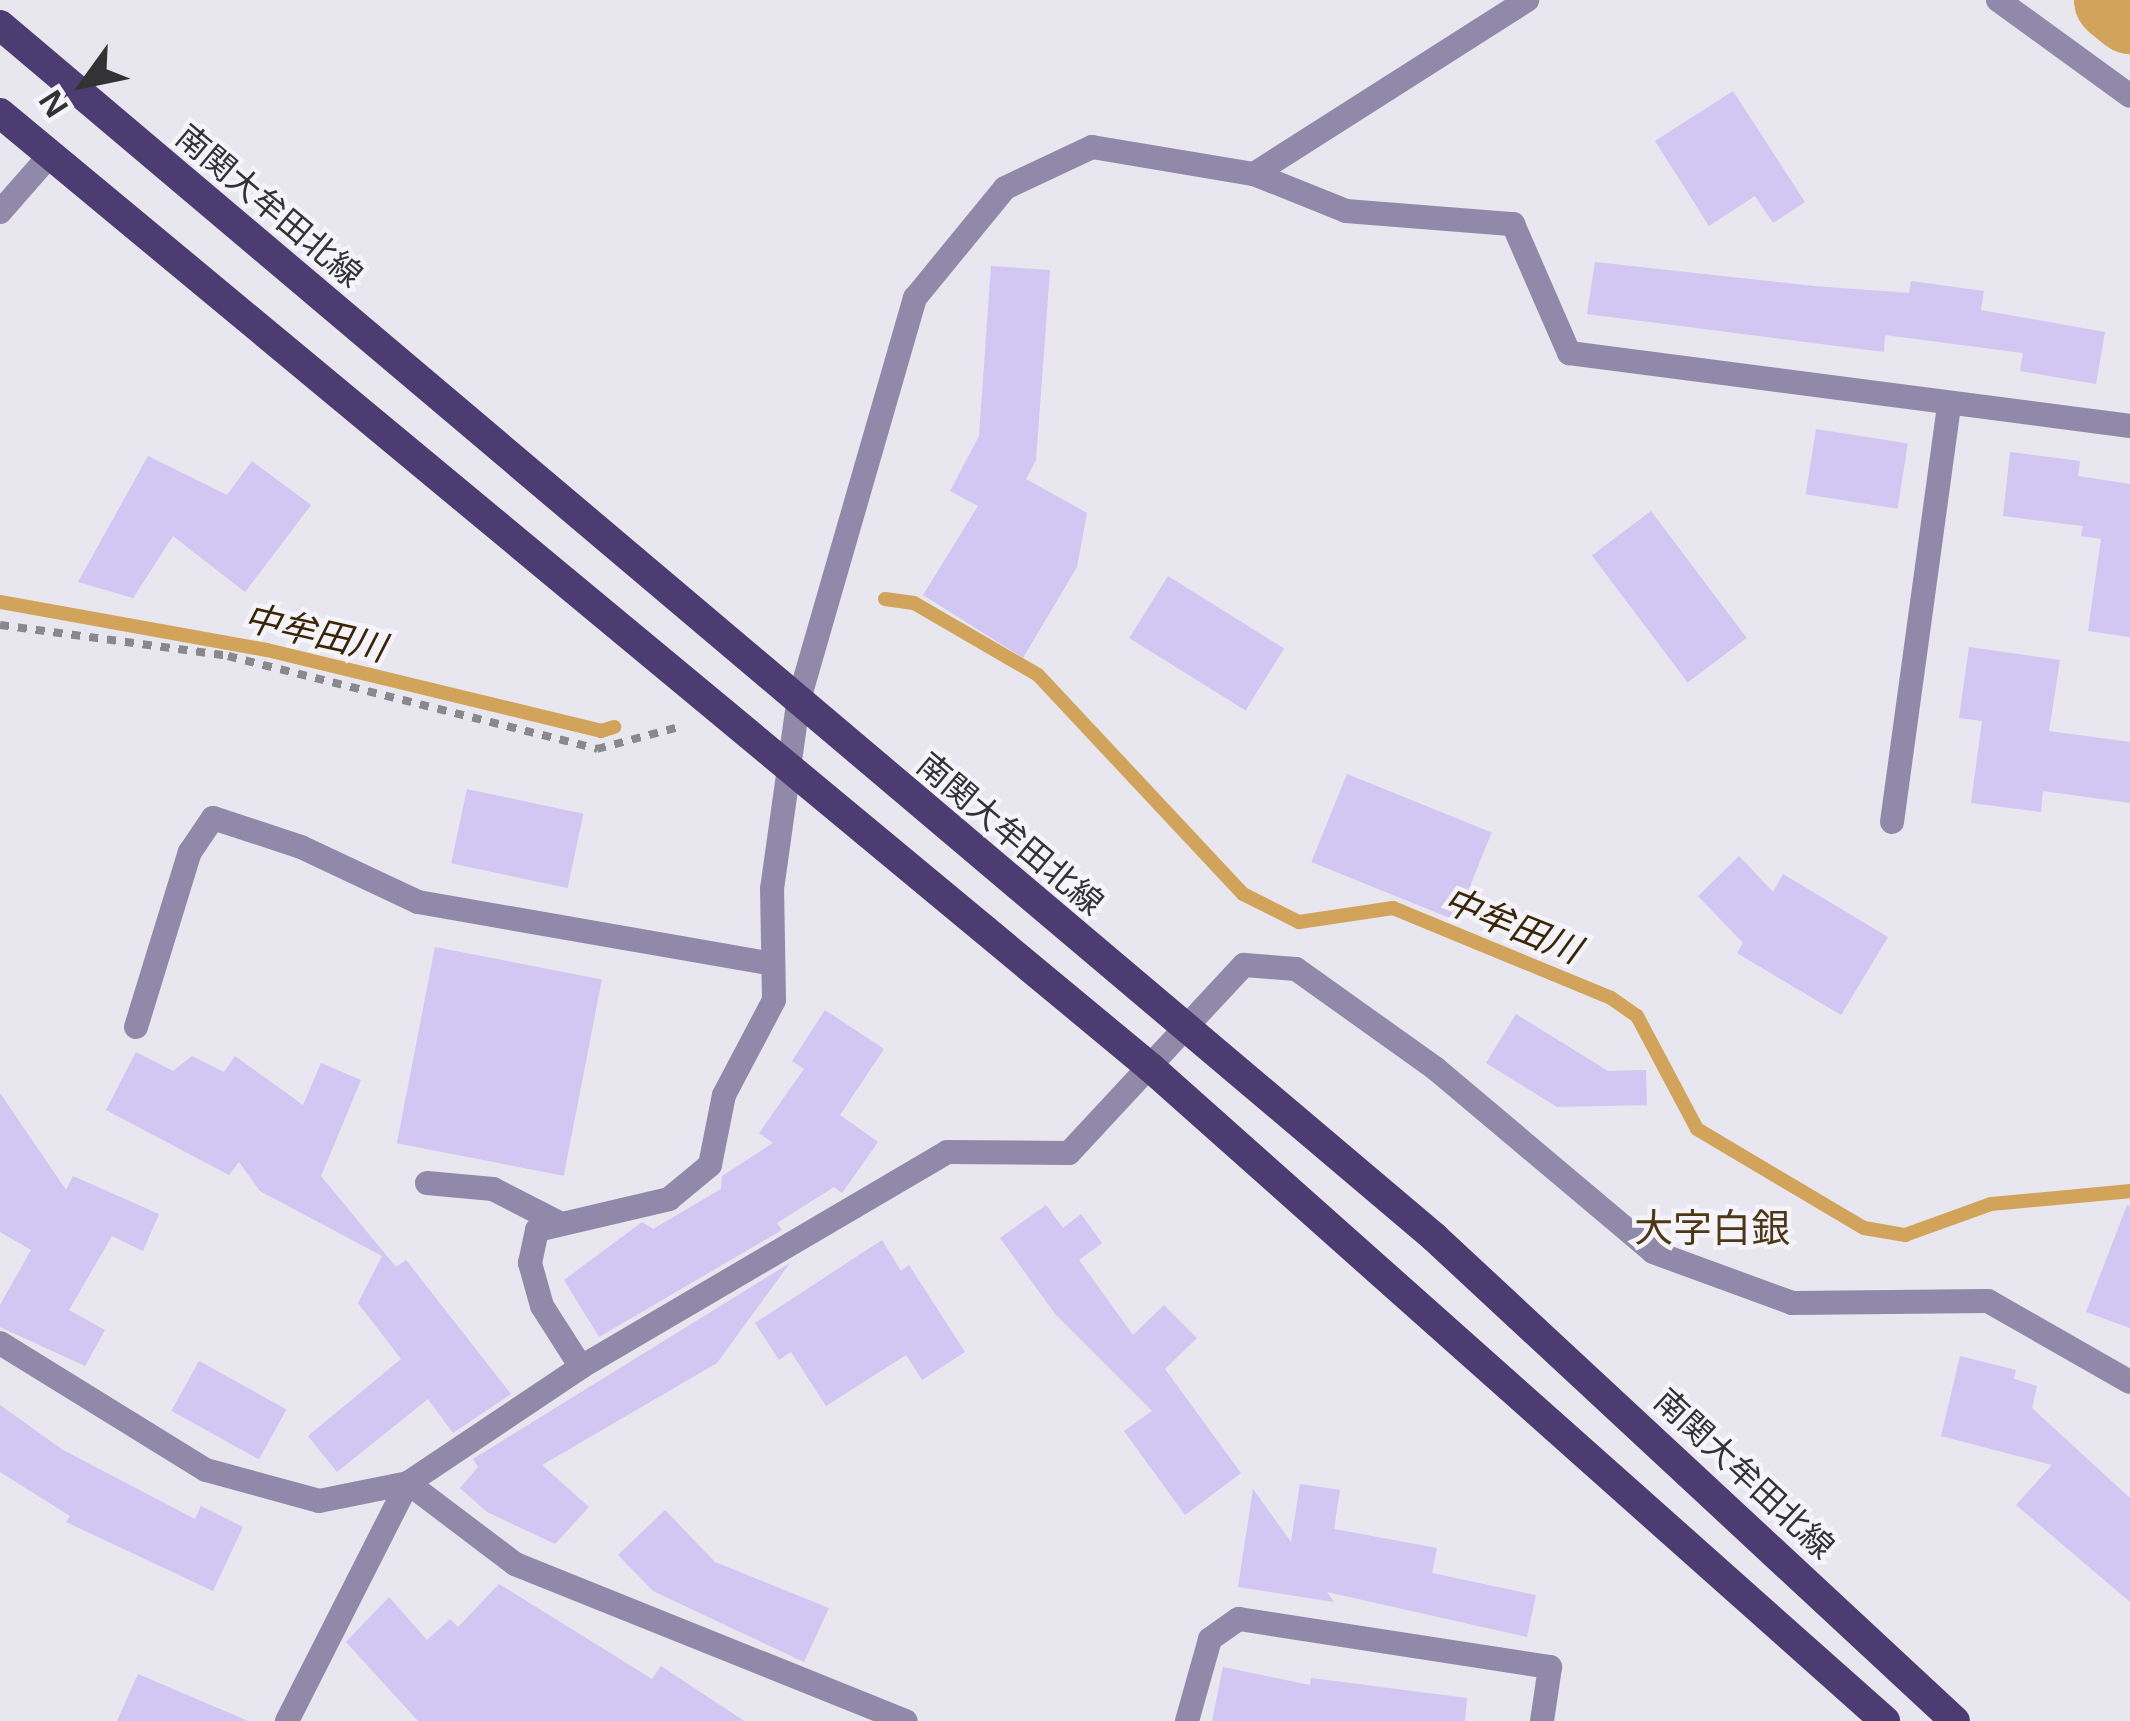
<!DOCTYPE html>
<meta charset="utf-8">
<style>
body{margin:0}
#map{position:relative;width:2130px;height:1721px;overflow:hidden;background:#e8e6ee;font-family:Arial,"Noto Sans JP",sans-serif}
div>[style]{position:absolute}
.stream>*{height:14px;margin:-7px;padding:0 7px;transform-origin:7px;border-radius:7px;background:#d2a45b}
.river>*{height:81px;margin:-40.5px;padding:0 40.5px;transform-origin:40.5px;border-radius:40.5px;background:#d2a45b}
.building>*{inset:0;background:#d2c6f3;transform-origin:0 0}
.path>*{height:8px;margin-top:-4px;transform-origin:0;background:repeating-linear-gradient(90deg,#89888d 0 9px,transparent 0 18px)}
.street>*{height:24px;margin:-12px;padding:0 12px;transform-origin:12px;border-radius:12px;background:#9189a9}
.primary>*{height:30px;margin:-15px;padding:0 15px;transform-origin:15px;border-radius:15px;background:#4d3c72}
span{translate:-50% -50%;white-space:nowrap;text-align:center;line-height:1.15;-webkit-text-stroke:9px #f5f3fc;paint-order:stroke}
.street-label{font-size:33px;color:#333336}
.water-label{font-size:36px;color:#392605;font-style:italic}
.quarter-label{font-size:39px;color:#4e3814}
.north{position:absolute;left:24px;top:24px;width:120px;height:120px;-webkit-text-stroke:9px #f5f3fc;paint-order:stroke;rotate:237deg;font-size:33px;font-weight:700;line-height:48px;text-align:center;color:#333336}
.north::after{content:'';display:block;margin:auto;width:42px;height:54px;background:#333336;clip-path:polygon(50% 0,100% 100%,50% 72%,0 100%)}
</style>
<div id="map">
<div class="stream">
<div style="left:885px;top:599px;width:29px;rotate:8deg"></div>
<div style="left:914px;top:603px;width:143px;rotate:30.1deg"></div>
<div style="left:1038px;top:675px;width:300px;rotate:46.9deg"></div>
<div style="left:1243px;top:894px;width:63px;rotate:26.6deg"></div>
<div style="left:1299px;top:922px;width:95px;rotate:-8.5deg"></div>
<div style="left:1393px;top:908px;width:236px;rotate:22.4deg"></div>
<div style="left:1611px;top:998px;width:32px;rotate:35deg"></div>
<div style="left:1637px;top:1016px;width:128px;rotate:62deg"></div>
<div style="left:1697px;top:1129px;width:194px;rotate:30.7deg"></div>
<div style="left:1864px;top:1228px;width:42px;rotate:9.7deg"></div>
<div style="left:1905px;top:1235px;width:91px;rotate:-19.8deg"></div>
<div style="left:1991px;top:1204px;width:140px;rotate:-5.3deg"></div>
<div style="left:0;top:602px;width:271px;rotate:10.2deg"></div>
<div style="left:267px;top:650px;width:344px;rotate:13.6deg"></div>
<div style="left:601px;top:731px;width:14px;rotate:-17deg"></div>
</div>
<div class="river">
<div style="left:2114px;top:0;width:21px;rotate:39deg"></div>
</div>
<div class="building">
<div style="clip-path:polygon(1733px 91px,1805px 202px,1773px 223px,1755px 196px,1709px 226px,1655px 141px)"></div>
<div style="clip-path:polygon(1595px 262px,1814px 286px,1909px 293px,1911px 281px,1984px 291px,1981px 310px,2105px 332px,2096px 384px,2020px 371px,2023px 353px,1885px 335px,1884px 352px,1587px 314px)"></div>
<div style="clip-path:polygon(991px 266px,1050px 270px,1036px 460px,1026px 479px,1087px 513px,1077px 567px,1023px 658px,923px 595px,978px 506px,950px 491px,979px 436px)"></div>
<div style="left:1816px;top:429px;width:93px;height:66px;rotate:9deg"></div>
<div style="clip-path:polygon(2010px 452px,2080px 461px,2078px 476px,2130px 484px,2130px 637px,2088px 631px,2101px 539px,2081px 536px,2083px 526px,2003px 516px)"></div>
<div style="clip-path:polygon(148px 456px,227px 495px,252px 461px,311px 505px,245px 592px,173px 536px,133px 598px,78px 582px)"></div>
<div style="left:1651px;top:511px;width:159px;height:74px;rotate:53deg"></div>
<div style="left:1168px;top:576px;width:137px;height:73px;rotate:32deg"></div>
<div style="clip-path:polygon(1969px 647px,2060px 660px,2049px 731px,2130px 742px,2130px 803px,2043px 791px,2041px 812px,1971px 803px,1982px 721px,1959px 718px)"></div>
<div style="left:1347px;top:774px;width:156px;height:95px;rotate:22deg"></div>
<div style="left:467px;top:789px;width:119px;height:76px;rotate:12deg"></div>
<div style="clip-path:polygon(1739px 856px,1773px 892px,1783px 874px,1888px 937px,1841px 1015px,1737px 953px,1743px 943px,1698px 896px)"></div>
<div style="left:435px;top:947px;width:170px;height:200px;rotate:11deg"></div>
<div style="clip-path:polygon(825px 1010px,884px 1049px,840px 1115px,878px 1142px,842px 1193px,834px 1187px,777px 1223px,782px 1230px,599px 1337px,564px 1280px,642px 1222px,653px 1229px,721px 1189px,722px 1176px,773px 1143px,759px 1133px,804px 1069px,792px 1061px)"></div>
<div style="clip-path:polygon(1516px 1014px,1608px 1071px,1646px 1070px,1647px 1105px,1557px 1107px,1486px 1063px)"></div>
<div style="clip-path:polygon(136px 1052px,173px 1071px,192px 1056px,224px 1072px,235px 1056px,303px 1105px,321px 1063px,361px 1080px,321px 1176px,396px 1267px,406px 1260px,511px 1394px,453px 1433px,428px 1399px,337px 1472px,308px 1436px,401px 1359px,358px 1303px,382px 1256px,260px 1191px,239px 1162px,229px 1175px,106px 1110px)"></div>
<div style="clip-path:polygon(0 1093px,66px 1190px,73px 1176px,159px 1214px,143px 1251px,112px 1236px,69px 1310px,105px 1330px,85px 1366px,0 1327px,0 1305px,31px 1250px,0 1232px)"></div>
<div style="clip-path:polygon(1046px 1205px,1063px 1228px,1081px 1214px,1102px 1243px,1079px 1260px,1133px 1335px,1164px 1305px,1197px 1338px,1165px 1369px,1241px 1473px,1185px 1515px,1124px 1431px,1152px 1411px,1056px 1315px,1000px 1238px)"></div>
<div style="clip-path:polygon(2127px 1205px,2130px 1206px,2130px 1328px,2086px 1312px)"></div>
<div style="clip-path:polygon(882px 1240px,901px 1271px,909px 1265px,965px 1352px,922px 1380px,906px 1355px,826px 1406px,791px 1352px,779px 1360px,755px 1323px)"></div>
<div style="clip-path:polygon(790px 1263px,717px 1363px,542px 1465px,589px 1507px,555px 1544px,487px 1512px,460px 1488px,478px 1467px,473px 1459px)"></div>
<div style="clip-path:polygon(1960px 1356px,2016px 1370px,2014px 1379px,2037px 1386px,2032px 1408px,2130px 1498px,2130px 1602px,2016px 1505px,2052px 1465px,1941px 1436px)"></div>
<div style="left:199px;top:1361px;width:100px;height:57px;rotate:29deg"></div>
<div style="clip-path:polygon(0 1405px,63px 1450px,195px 1519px,201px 1506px,243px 1527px,213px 1591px,66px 1522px,70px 1516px,0 1472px)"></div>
<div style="clip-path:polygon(1300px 1484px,1340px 1490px,1334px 1529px,1437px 1548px,1432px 1573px,1536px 1595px,1527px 1637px,1327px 1592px,1334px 1602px,1238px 1587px,1253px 1489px,1291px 1542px)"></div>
<div style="clip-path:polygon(665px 1510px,715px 1562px,829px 1608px,804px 1662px,653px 1591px,618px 1555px)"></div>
<div style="clip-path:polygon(499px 1584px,652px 1679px,661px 1666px,744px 1721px,418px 1721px,346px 1642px,389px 1597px,427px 1640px,450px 1619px,458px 1627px)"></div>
<div style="clip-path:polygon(1223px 1667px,1310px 1685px,1311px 1678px,1467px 1698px,1465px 1721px,1212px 1721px)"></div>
<div style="clip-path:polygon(138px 1674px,248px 1721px,117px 1721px)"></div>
</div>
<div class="path">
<div style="left:0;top:625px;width:230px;rotate:7.7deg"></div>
<div style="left:228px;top:656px;width:381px;rotate:14.1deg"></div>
<div style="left:597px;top:749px;width:89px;rotate:-15deg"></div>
</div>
<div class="street">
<div style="left:1998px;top:0;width:163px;rotate:36deg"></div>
<div style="left:1254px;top:174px;width:324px;rotate:-32.5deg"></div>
<div style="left:0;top:212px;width:76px;rotate:-48.7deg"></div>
<div style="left:1892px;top:822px;width:419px;rotate:-82.2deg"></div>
<div style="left:136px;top:1027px;width:183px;rotate:-72.9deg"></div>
<div style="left:190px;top:852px;width:41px;rotate:-55.9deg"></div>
<div style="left:213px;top:818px;width:93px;rotate:18.2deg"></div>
<div style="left:301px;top:847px;width:129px;rotate:25.2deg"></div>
<div style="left:418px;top:902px;width:360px;rotate:9.9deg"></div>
<div style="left:427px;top:1183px;width:66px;rotate:5.2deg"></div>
<div style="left:493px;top:1189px;width:76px;rotate:27.2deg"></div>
<div style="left:0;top:1343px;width:242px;rotate:31.7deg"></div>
<div style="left:206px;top:1470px;width:117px;rotate:15.3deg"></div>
<div style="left:319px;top:1501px;width:91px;rotate:-11.4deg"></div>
<div style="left:408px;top:1483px;width:208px;rotate:-33.8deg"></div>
<div style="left:581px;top:1367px;width:424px;rotate:-30.4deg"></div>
<div style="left:947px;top:1152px;width:122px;rotate:0.5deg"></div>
<div style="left:1069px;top:1153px;width:257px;rotate:-47.1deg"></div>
<div style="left:1244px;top:965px;width:52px;rotate:4.4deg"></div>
<div style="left:1296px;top:969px;width:172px;rotate:35.5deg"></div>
<div style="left:1436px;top:1069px;width:284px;rotate:40.1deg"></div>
<div style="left:1653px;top:1252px;width:148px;rotate:20.1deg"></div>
<div style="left:1792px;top:1303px;width:196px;rotate:-0.6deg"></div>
<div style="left:1988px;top:1301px;width:163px;rotate:29.7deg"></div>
<div style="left:581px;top:1367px;width:72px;rotate:-122.6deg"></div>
<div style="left:542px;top:1306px;width:45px;rotate:-105.6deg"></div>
<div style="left:530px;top:1263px;width:34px;rotate:-78deg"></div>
<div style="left:537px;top:1230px;width:136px;rotate:-13.2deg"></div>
<div style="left:669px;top:1199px;width:53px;rotate:-39.7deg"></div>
<div style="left:710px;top:1165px;width:71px;rotate:-78.7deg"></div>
<div style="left:724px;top:1095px;width:107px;rotate:-62.2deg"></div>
<div style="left:774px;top:1000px;width:111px;rotate:-91deg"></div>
<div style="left:772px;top:889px;width:188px;rotate:-82deg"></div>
<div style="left:798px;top:703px;width:422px;rotate:-73.9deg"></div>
<div style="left:915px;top:298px;width:142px;rotate:-50.7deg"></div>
<div style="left:1005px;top:188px;width:96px;rotate:-25.2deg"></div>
<div style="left:1092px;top:147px;width:164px;rotate:9.5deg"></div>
<div style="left:1254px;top:174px;width:99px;rotate:21.9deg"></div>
<div style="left:1346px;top:211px;width:168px;rotate:4.5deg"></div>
<div style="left:1513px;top:224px;width:141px;rotate:66.5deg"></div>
<div style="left:1569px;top:353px;width:566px;rotate:7.41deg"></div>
<div style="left:408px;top:1483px;width:134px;rotate:37.1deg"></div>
<div style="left:515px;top:1564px;width:421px;rotate:21.9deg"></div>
<div style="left:287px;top:1721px;width:267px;rotate:-63.1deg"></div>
<div style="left:1187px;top:1721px;width:85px;rotate:-74.3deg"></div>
<div style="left:1210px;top:1639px;width:35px;rotate:-35deg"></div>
<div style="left:1239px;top:1619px;width:315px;rotate:8.8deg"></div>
<div style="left:1550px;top:1667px;width:55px;rotate:98.4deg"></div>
</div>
<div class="primary">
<div style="left:0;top:25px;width:1878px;rotate:40.2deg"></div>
<div style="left:1434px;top:1237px;width:711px;rotate:42.89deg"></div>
<div style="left:0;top:113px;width:1494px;rotate:39.68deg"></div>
<div style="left:1150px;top:1067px;width:984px;rotate:41.66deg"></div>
</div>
<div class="street-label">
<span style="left:269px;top:206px;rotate:40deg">南関大牟田北線</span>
<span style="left:1010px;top:834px;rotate:40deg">南関大牟田北線</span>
<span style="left:1744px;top:1474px;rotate:43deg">南関大牟田北線</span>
</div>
<div class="water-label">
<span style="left:315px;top:633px;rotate:13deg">中牟田川</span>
<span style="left:1512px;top:925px;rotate:22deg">中牟田川</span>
</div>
<div class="quarter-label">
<span style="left:1712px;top:1229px">大字白銀</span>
</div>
<div class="north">N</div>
</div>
